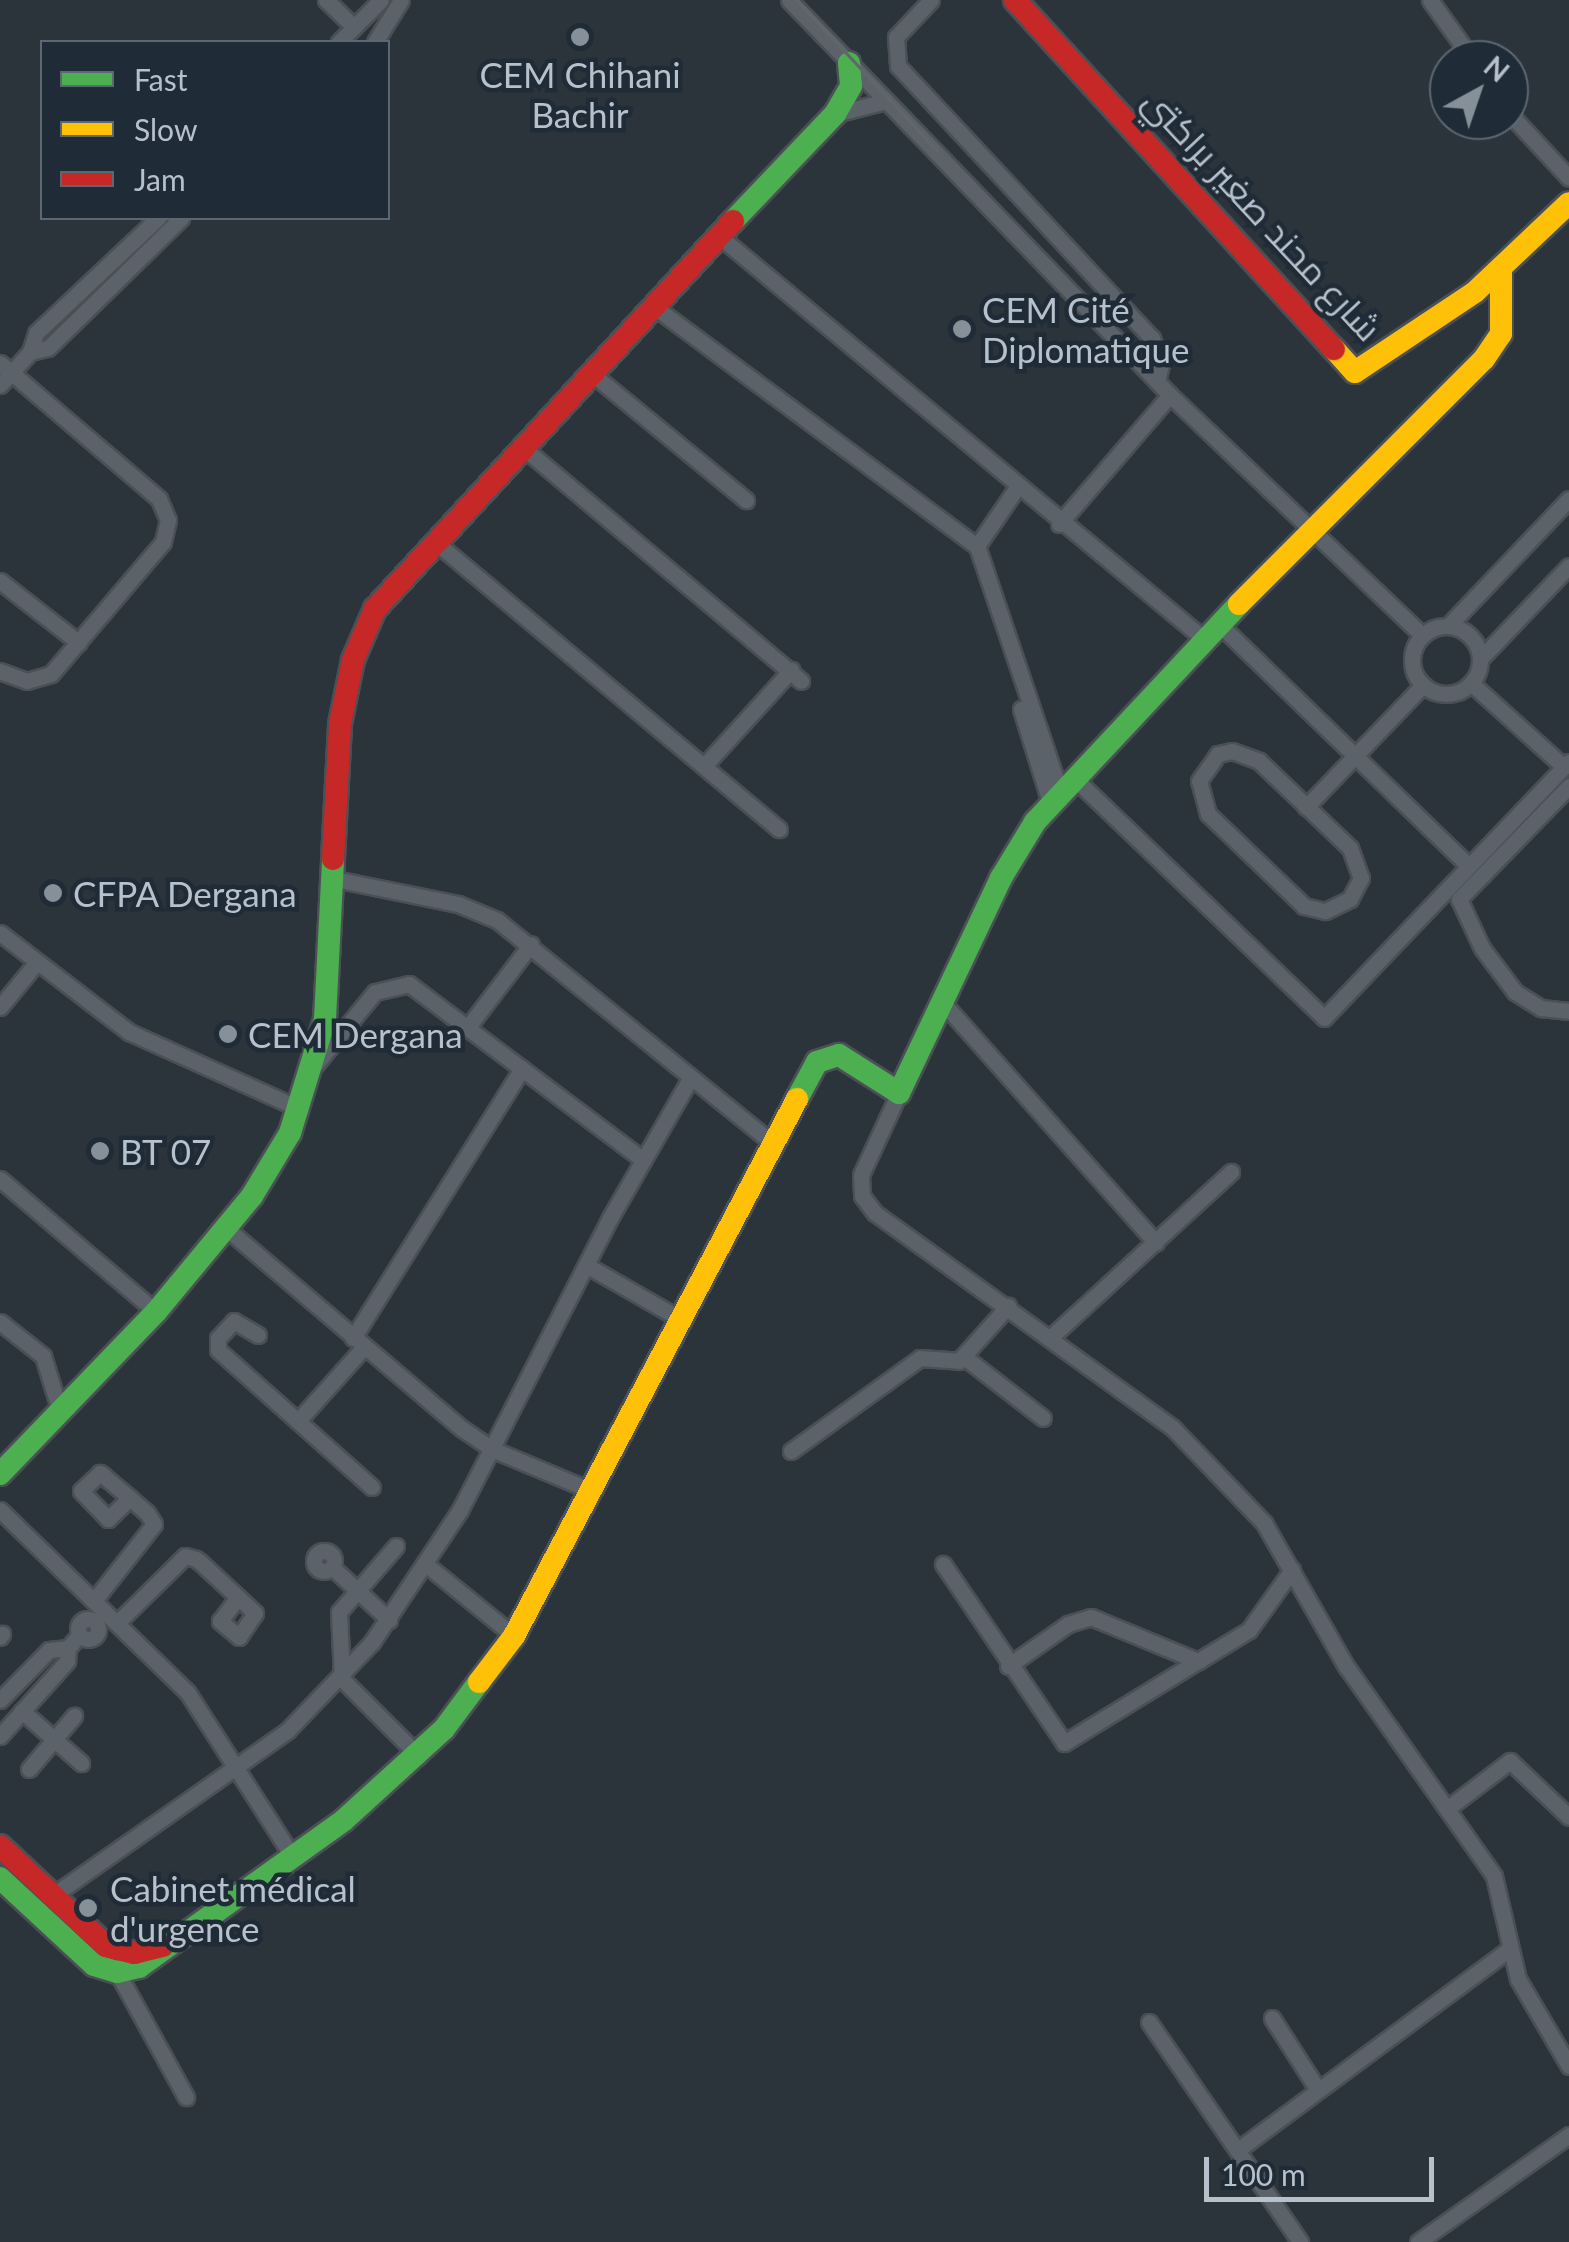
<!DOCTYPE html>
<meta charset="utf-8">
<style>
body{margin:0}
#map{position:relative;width:1569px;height:2242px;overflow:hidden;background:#2c343b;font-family:Lato,Cairo,sans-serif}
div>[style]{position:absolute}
.roads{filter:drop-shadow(2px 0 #4a5055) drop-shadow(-2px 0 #4a5055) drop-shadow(0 2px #4a5055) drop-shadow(0 -2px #4a5055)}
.street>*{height:15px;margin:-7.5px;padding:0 7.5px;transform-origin:7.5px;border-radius:7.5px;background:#5c6269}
.street>.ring{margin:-7.5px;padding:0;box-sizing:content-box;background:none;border:15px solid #5c6269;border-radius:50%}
.fast>*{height:22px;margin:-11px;padding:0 11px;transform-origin:11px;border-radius:11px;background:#4caf50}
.slow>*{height:22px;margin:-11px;padding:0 11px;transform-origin:11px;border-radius:11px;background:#ffc107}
.jam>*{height:22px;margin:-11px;padding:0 11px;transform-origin:11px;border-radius:11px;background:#c62828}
.tram>*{height:2.5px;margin:-1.25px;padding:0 1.25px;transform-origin:1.25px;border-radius:1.25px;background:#61666c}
.dots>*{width:28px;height:28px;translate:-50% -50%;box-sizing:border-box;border:5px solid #1f2b36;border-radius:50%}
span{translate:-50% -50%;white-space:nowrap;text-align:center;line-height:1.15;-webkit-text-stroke:9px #1f2b36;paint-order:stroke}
.poi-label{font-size:35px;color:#b7c1cb}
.left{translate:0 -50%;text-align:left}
.street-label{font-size:35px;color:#b7c1cb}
.legend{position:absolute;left:40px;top:40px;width:350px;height:180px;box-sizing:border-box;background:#1f2b36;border:2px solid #5c6772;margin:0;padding:12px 18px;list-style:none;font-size:30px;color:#b7c1cb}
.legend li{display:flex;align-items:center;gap:20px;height:50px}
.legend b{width:50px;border:2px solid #5c6772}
.north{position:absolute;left:1429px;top:40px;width:100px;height:100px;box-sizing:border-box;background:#1f2b36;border:2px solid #5c6772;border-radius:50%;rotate:40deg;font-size:28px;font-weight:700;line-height:40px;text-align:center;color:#b7c1cb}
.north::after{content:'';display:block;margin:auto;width:35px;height:45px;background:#869099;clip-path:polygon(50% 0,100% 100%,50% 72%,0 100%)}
.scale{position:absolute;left:1204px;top:2157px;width:230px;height:45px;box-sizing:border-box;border:5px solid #b7c1cb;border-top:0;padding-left:12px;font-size:30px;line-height:35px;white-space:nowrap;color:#b7c1cb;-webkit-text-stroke:8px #1f2b36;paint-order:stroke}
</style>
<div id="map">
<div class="roads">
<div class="street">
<div style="left:326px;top:0;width:39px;rotate:44deg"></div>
<div style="left:789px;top:0;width:549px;rotate:46.03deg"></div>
<div style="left:1170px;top:395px;width:348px;rotate:43.6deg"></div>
<div style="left:931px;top:0;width:51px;rotate:133.4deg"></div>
<div style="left:896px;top:37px;width:29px;rotate:86deg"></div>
<div style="left:898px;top:66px;width:372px;rotate:47deg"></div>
<div style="left:1152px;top:338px;width:28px;rotate:71deg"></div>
<div style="left:1161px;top:364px;width:18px;rotate:103deg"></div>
<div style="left:1430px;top:0;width:74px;rotate:54.4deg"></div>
<div style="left:339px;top:42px;width:59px;rotate:-45deg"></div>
<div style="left:375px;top:42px;width:49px;rotate:-58.2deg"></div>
<div style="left:1509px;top:113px;width:88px;rotate:47.3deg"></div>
<div style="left:835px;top:114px;width:53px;rotate:-14.3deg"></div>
<div style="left:719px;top:236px;width:631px;rotate:39.72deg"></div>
<div style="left:652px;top:305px;width:405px;rotate:36.6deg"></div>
<div style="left:977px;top:546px;width:259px;rotate:71.3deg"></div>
<div style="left:30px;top:352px;width:18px;rotate:-13deg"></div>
<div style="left:48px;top:348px;width:186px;rotate:-44.3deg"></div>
<div style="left:0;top:363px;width:209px;rotate:40.5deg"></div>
<div style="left:159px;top:499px;width:23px;rotate:67deg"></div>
<div style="left:168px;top:520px;width:23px;rotate:103deg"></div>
<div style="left:163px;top:542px;width:173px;rotate:130.3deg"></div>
<div style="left:51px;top:674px;width:25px;rotate:164deg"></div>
<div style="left:27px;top:681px;width:29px;rotate:-160deg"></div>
<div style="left:590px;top:372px;width:202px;rotate:39.4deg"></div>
<div style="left:0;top:385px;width:45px;rotate:-47.7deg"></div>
<div style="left:30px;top:352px;width:20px;rotate:-72deg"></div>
<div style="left:36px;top:333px;width:168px;rotate:-43.3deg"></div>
<div style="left:520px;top:445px;width:367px;rotate:40deg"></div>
<div style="left:1059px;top:524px;width:170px;rotate:-49.3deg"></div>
<div style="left:433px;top:540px;width:451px;rotate:39.9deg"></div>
<div style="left:977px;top:546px;width:69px;rotate:-55.6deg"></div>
<div style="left:0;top:581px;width:100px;rotate:38.1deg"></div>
<div style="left:1219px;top:624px;width:348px;rotate:44.1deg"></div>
<div class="ring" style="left:1412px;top:626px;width:53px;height:53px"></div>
<div style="left:1448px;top:626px;width:175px;rotate:-46.4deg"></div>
<div style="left:1481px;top:658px;width:127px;rotate:-46.3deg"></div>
<div style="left:1471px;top:683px;width:125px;rotate:42.1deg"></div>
<div style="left:1021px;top:709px;width:97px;rotate:72.7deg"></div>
<div style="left:1232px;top:751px;width:29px;rotate:20deg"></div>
<div style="left:1259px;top:761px;width:126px;rotate:43.7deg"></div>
<div style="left:1350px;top:848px;width:32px;rotate:70deg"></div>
<div style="left:1361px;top:878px;width:24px;rotate:118deg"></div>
<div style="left:1350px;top:899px;width:28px;rotate:154deg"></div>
<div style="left:1325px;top:911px;width:22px;rotate:-167deg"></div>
<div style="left:1304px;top:906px;width:133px;rotate:-136.2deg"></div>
<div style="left:1208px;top:814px;width:34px;rotate:-105deg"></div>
<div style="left:1199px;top:781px;width:33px;rotate:-55deg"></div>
<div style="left:1218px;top:754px;width:14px;rotate:-12deg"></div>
<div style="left:704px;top:766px;width:130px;rotate:-47.8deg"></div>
<div style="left:1073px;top:777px;width:348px;rotate:43.8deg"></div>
<div style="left:1324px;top:1018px;width:354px;rotate:-46.3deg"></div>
<div style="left:1569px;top:786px;width:158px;rotate:134.2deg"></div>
<div style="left:1459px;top:899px;width:54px;rotate:64.9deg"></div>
<div style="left:1482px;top:948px;width:55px;rotate:53.1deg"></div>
<div style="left:1515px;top:992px;width:31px;rotate:32deg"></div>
<div style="left:1541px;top:1008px;width:28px;rotate:6deg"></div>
<div style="left:1306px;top:807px;width:169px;rotate:-46.2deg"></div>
<div style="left:330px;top:878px;width:131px;rotate:11.5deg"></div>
<div style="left:458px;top:904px;width:42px;rotate:22.3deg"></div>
<div style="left:497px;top:920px;width:354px;rotate:39deg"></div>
<div style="left:0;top:933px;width:163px;rotate:37.5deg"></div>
<div style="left:129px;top:1032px;width:188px;rotate:24.2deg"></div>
<div style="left:944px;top:1004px;width:319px;rotate:48.4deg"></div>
<div style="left:0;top:1007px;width:57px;rotate:-50.7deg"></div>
<div style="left:468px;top:1027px;width:104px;rotate:-52.8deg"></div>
<div style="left:316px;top:1064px;width:93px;rotate:-50.7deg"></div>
<div style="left:375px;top:992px;width:35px;rotate:-13deg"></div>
<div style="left:409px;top:984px;width:291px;rotate:36.9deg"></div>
<div style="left:899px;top:1093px;width:90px;rotate:114.9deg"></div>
<div style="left:861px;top:1175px;width:21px;rotate:87deg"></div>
<div style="left:862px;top:1196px;width:21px;rotate:53deg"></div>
<div style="left:875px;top:1213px;width:367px;rotate:35.8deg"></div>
<div style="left:1173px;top:1428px;width:132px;rotate:46.2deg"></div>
<div style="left:1264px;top:1523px;width:165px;rotate:60.2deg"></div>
<div style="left:1346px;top:1666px;width:257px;rotate:54.8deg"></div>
<div style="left:1494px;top:1876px;width:106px;rotate:76.9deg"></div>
<div style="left:1518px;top:1979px;width:101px;rotate:59.6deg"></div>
<div style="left:0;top:1179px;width:205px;rotate:40.4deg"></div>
<div style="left:226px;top:1228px;width:309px;rotate:40.4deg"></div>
<div style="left:461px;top:1428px;width:40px;rotate:34deg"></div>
<div style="left:494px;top:1450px;width:106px;rotate:22.7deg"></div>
<div style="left:586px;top:1265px;width:111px;rotate:29.8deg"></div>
<div style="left:0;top:1322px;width:55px;rotate:38.3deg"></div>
<div style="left:43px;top:1356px;width:58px;rotate:72.8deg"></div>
<div style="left:258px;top:1335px;width:28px;rotate:-150deg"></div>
<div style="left:234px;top:1321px;width:23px;rotate:133deg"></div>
<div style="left:218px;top:1338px;width:12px;rotate:90deg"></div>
<div style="left:218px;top:1350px;width:206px;rotate:41.7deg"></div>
<div style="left:1052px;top:1336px;width:243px;rotate:-42.5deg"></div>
<div style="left:353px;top:1338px;width:318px;rotate:-57.9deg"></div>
<div style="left:963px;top:1356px;width:101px;rotate:37.8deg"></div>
<div style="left:298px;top:1421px;width:99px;rotate:-48.3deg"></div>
<div style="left:791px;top:1451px;width:159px;rotate:-35.8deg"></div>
<div style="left:920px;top:1358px;width:39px;rotate:4deg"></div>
<div style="left:959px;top:1361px;width:74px;rotate:-48.3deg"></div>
<div style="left:0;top:1510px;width:262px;rotate:44.2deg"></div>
<div style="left:188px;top:1693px;width:197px;rotate:57.4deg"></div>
<div style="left:396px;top:1546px;width:87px;rotate:130.8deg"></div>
<div style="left:339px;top:1612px;width:67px;rotate:87.4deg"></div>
<div style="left:342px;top:1679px;width:109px;rotate:45deg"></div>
<div class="ring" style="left:314px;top:1551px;width:5px;height:5px"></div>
<div style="left:943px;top:1564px;width:216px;rotate:55.9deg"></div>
<div style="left:1064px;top:1743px;width:157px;rotate:-31.5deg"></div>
<div style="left:428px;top:1566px;width:111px;rotate:39.1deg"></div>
<div style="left:332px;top:1567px;width:78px;rotate:42.9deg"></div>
<div style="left:96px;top:1598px;width:94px;rotate:-51.9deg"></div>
<div style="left:154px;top:1524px;width:13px;rotate:-122deg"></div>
<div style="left:147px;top:1513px;width:23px;rotate:-139deg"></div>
<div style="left:130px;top:1498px;width:35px;rotate:-140deg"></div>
<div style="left:103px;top:1475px;width:4px;rotate:-146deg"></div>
<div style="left:100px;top:1473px;width:26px;rotate:137deg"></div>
<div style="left:81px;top:1491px;width:39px;rotate:46deg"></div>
<div style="left:108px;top:1519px;width:30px;rotate:-44deg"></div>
<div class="ring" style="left:78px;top:1619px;width:5px;height:5px"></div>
<div style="left:120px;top:1620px;width:91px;rotate:-44.6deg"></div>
<div style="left:185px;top:1556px;width:11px;rotate:15deg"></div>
<div style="left:196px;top:1559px;width:5px;rotate:37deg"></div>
<div style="left:200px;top:1562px;width:75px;rotate:42.8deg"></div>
<div style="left:255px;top:1613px;width:29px;rotate:124deg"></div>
<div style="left:239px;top:1637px;width:25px;rotate:-140deg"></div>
<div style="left:220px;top:1621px;width:30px;rotate:-53deg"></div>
<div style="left:0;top:1637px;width:4px;rotate:-56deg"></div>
<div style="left:1008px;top:1666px;width:73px;rotate:-35deg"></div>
<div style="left:1068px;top:1624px;width:24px;rotate:-17deg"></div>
<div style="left:1091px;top:1617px;width:116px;rotate:22.4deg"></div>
<div style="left:1198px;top:1661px;width:60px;rotate:-31.3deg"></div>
<div style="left:1249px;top:1630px;width:74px;rotate:-54.4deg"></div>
<div style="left:0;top:1700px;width:70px;rotate:-45.6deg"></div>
<div style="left:49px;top:1650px;width:19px;rotate:-6deg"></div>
<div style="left:22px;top:1711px;width:79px;rotate:41.4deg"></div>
<div style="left:0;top:1736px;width:101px;rotate:-48.2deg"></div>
<div style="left:67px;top:1661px;width:13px;rotate:-86deg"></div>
<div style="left:68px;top:1648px;width:18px;rotate:-49deg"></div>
<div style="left:29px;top:1769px;width:70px;rotate:-49.7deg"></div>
<div style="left:1448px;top:1808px;width:78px;rotate:-37.2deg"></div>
<div style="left:1510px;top:1761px;width:81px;rotate:43.5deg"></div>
<div style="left:52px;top:1896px;width:289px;rotate:-35.1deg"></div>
<div style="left:288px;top:1730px;width:122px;rotate:-46.3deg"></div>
<div style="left:372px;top:1642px;width:159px;rotate:-56.3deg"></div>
<div style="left:460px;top:1510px;width:328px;rotate:-62.8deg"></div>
<div style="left:610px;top:1218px;width:160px;rotate:-60.1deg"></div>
<div style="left:117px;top:1972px;width:143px;rotate:61.1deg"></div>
<div style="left:1272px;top:2018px;width:85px;rotate:57.4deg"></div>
<div style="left:1149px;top:2022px;width:267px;rotate:55.5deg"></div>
<div style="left:1239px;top:2149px;width:335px;rotate:-36.5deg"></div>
<div style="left:1418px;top:2242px;width:185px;rotate:-35.3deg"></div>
</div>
<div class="fast">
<div style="left:733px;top:221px;width:148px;rotate:-46.4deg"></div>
<div style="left:835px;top:114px;width:32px;rotate:-60deg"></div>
<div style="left:851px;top:86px;width:23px;rotate:-95deg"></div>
<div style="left:797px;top:1099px;width:42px;rotate:-61.6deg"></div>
<div style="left:817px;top:1062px;width:23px;rotate:-18deg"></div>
<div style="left:839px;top:1055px;width:71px;rotate:32.3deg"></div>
<div style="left:899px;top:1093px;width:238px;rotate:-64.6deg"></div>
<div style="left:1001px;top:878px;width:66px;rotate:-58.7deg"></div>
<div style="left:1035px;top:822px;width:299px;rotate:-46.9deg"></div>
<div style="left:0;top:1474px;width:225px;rotate:-46.1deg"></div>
<div style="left:156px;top:1312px;width:151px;rotate:-50.4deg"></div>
<div style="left:252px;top:1196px;width:74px;rotate:-58.9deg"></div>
<div style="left:290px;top:1133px;width:119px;rotate:-72.9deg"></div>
<div style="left:325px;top:1019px;width:160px;rotate:-87.1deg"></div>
<div style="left:0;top:1878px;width:128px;rotate:42.8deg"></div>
<div style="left:94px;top:1965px;width:24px;rotate:17deg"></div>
<div style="left:117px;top:1972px;width:23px;rotate:-13deg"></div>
<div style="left:139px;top:1967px;width:252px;rotate:-35.6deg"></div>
<div style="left:344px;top:1820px;width:135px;rotate:-42.3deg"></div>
<div style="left:444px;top:1729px;width:59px;rotate:-53.3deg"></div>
</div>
<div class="slow">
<div style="left:1334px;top:349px;width:31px;rotate:48deg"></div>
<div style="left:1355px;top:372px;width:144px;rotate:-33.7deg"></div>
<div style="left:1475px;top:292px;width:129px;rotate:-43.4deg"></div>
<div style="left:1239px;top:604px;width:346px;rotate:-45deg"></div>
<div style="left:1484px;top:359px;width:30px;rotate:-56deg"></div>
<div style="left:1501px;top:334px;width:62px;rotate:-90deg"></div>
<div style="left:479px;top:1682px;width:58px;rotate:-52.7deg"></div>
<div style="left:514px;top:1636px;width:607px;rotate:-62.21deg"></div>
</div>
<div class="jam">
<div style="left:1015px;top:0;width:473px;rotate:47.6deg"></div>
<div style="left:333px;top:859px;width:135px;rotate:-87deg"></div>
<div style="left:340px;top:724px;width:65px;rotate:-78.5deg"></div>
<div style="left:353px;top:660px;width:56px;rotate:-66.7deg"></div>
<div style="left:375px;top:609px;width:528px;rotate:-47.3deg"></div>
<div style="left:0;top:1846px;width:146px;rotate:43.3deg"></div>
<div style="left:106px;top:1946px;width:29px;rotate:14deg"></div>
<div style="left:134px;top:1953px;width:30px;rotate:-14deg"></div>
</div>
</div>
<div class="tram">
<div style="left:797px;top:0;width:205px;rotate:47deg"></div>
</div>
<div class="dots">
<div style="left:580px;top:37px;background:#869099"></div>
<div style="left:962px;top:329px;background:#869099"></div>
<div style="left:53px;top:893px;background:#869099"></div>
<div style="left:228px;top:1034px;background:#869099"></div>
<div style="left:100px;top:1151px;background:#869099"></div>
<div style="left:88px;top:1908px;background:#869099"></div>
</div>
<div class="poi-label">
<span style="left:580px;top:94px">CEM Chihani<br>Bachir</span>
<span class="left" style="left:982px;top:329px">CEM Cité<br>Diplomatique</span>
<span class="left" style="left:73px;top:893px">CFPA Dergana</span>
<span class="left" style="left:248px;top:1034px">CEM Dergana</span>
<span class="left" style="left:120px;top:1151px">BT 07</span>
<span class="left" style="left:110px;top:1908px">Cabinet médical<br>d'urgence</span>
</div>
<div class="street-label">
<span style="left:1263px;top:214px;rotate:47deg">شارع محند صغير براكتي</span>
</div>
<ul class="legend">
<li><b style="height:12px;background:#4caf50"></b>Fast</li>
<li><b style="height:12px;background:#ffc107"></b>Slow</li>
<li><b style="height:12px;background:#c62828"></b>Jam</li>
</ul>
<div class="north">N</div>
<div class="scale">100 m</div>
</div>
